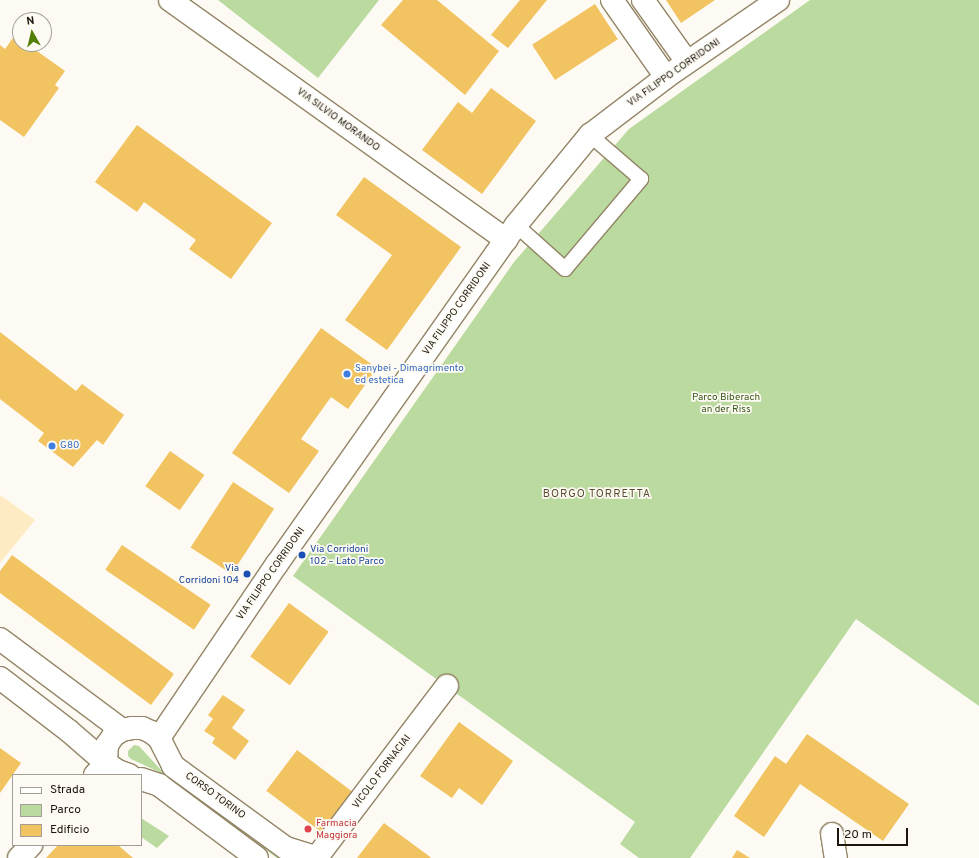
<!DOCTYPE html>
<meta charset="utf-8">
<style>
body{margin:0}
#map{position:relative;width:979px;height:858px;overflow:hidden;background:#fdfaf3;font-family:Overpass,sans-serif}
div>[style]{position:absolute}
.built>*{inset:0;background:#ffebc3}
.green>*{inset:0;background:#bada9f}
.building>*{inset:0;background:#f2c461;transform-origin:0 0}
.roads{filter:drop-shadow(1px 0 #938567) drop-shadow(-1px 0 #938567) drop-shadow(0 1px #938567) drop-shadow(0 -1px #938567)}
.lane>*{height:14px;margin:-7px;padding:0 7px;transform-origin:7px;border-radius:7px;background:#fff}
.street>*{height:22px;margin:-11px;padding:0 11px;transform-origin:11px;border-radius:11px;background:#fff}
.primary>*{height:22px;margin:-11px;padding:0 11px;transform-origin:11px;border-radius:11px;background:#fff}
.dots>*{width:11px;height:11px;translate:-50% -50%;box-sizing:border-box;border:2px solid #fdfaf3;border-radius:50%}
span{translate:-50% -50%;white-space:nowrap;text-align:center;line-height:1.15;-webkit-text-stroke:3.5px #fdfaf3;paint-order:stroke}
.street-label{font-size:10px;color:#1c160b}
.shop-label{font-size:10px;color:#366cbe}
.left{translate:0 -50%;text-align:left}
.park-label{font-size:10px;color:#39571a}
.transit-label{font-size:10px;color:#164399}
.right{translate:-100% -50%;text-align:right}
.health-label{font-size:10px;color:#be3a42}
.neighbourhood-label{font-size:11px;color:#5a4c30;letter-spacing:1px}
.legend{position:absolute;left:12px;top:774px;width:130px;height:72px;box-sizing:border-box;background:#fdfaf3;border:1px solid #a39f96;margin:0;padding:5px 7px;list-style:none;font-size:12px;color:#1c160b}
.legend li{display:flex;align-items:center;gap:8px;height:20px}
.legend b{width:20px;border:1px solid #a39f96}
.north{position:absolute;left:12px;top:12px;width:40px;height:40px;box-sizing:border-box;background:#fdfaf3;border:1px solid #a39f96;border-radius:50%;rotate:352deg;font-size:11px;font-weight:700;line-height:16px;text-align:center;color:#1c160b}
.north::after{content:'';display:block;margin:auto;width:14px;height:18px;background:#527f06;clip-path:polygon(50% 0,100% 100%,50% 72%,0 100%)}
.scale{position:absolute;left:837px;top:828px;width:71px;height:18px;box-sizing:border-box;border:2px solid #1c160b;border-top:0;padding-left:5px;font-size:12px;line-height:14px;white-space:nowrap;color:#1c160b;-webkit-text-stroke:3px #fdfaf3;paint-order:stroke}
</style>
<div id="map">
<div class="built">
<div style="clip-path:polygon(0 495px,35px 520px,0 563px)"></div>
</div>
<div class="green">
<div style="clip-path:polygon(218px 0,379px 0,318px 78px)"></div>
<div style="clip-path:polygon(810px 0,979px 0,979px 706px,856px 619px,690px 858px,639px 858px,620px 844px,635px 822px,293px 576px,514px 262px,629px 129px)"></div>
<div style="clip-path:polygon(134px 745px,139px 746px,162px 771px,279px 858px,277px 858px,161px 773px,131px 759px,128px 756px,128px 751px)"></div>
<div style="clip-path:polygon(141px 818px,169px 836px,157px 848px,141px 837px)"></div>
</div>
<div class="building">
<div style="clip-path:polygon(403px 0,437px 0,499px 51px,465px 95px,381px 25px)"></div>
<div style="clip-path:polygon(520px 0,547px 0,508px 48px,491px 35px)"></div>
<div style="clip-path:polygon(666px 0,715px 0,681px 23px)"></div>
<div style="left:595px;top:4px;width:42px;height:75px;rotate:57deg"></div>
<div style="clip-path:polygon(15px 35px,20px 39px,20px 44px,27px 44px,65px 71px,55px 85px,59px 88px,24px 137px,0 120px,0 45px,5px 49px)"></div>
<div style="clip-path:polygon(491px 88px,536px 121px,482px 194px,422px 150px,458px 102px,472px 113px)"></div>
<div style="clip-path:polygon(137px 125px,272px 223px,231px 279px,189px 249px,196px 240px,144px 202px,137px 212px,95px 182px)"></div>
<div style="clip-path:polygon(364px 177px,461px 247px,387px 350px,345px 320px,392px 255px,336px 215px)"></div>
<div style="clip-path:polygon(321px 328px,377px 368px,348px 409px,331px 397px,301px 439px,319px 451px,289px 493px,232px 453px)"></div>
<div style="clip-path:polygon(0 332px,76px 391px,82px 384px,124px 415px,103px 445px,97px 440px,73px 467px,38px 441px,44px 433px,0 399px)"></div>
<div style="left:170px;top:451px;width:42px;height:43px;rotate:35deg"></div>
<div style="left:233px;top:482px;width:49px;height:78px;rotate:33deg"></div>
<div style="left:122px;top:545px;width:107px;height:30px;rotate:34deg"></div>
<div style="clip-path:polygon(12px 555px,174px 674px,151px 705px,0 593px,0 571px)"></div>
<div style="left:289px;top:603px;width:49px;height:66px;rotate:36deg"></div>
<div style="clip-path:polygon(223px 695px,245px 710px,232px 728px,249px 741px,235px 760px,212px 743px,215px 738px,204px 731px,213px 719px,208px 715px)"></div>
<div style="clip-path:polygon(459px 722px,513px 761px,482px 805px,459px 788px,452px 798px,420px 776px)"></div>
<div style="clip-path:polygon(807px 734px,909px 804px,883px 841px,800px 784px,764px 837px,734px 816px,775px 756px,786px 764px)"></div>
<div style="clip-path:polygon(0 748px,21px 763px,0 793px)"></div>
<div style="left:297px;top:750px;width:74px;height:51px;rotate:37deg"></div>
<div style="clip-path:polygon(384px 823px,429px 856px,431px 858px,357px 858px)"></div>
<div style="clip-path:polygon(58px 845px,118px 845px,133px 858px,46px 858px)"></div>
<div style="clip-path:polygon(737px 850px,750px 858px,732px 858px)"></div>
</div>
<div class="roads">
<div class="lane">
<div style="left:516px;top:225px;width:66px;rotate:41.9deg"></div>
<div style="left:565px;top:269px;width:118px;rotate:-49.8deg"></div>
<div style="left:641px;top:179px;width:67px;rotate:-139.2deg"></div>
</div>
<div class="street">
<div style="left:170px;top:0;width:413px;rotate:35.5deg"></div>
<div style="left:612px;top:0;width:94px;rotate:55deg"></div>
<div style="left:643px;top:0;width:76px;rotate:54.6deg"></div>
<div style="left:159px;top:738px;width:210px;rotate:-55.9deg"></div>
<div style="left:277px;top:564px;width:415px;rotate:-54.8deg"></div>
<div style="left:516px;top:225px;width:117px;rotate:-50.6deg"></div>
<div style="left:590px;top:135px;width:96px;rotate:-37.3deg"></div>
<div style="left:666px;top:77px;width:136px;rotate:-34.5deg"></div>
<div style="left:95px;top:775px;width:16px;rotate:-47deg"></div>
<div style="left:832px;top:834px;width:24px;rotate:81deg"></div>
<div style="left:317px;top:857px;width:215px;rotate:-52.8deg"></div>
<div style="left:19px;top:858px;width:18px;rotate:-47deg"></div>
</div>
<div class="primary">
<div style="left:0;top:639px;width:152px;rotate:36.7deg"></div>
<div style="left:0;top:678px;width:87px;rotate:37.5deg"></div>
<div style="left:69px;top:731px;width:49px;rotate:40.9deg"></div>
<div style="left:106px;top:763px;width:14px;rotate:34deg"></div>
<div style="left:118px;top:771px;width:12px;rotate:20deg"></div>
<div style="left:106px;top:763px;width:18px;rotate:-87deg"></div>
<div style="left:107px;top:745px;width:11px;rotate:-56deg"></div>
<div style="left:113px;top:736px;width:11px;rotate:-34deg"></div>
<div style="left:122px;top:730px;width:10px;rotate:-11deg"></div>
<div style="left:132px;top:728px;width:10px"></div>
<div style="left:142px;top:728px;width:10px;rotate:24deg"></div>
<div style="left:151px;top:732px;width:10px;rotate:37deg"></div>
<div style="left:159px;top:738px;width:31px;rotate:63deg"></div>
<div style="left:173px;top:766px;width:140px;rotate:36deg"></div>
<div style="left:286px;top:848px;width:34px;rotate:17deg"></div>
<div style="left:141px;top:779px;width:19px;rotate:18deg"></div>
<div style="left:159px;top:785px;width:122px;rotate:36.7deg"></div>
</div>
</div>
<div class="dots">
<div style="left:347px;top:374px;background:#3f7fe0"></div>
<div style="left:52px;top:446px;background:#3f7fe0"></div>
<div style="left:302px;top:555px;background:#1a4fb4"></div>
<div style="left:247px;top:574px;background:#1a4fb4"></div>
<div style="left:308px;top:829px;background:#e0444e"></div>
</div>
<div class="street-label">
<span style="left:674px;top:73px;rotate:-35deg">VIA FILIPPO CORRIDONI</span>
<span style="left:338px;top:120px;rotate:36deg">VIA SILVIO MORANDO</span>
<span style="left:457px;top:309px;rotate:-55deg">VIA FILIPPO CORRIDONI</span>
<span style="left:271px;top:574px;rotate:-55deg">VIA FILIPPO CORRIDONI</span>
<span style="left:382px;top:772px;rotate:-53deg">VICOLO FORNACIAI</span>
<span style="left:215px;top:796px;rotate:36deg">CORSO TORINO</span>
</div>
<div class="shop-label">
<span class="left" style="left:355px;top:374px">Sanybei - Dimagrimento<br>ed estetica</span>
<span class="left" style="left:60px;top:446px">G80</span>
</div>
<div class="park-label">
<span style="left:726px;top:403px">Parco Biberach<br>an der Riss</span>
</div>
<div class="transit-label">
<span class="left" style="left:310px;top:555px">Via Corridoni<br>102 – Lato Parco</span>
<span class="right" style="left:239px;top:574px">Via<br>Corridoni 104</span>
</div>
<div class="health-label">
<span class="left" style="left:316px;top:829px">Farmacia<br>Maggiora</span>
</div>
<div class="neighbourhood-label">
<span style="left:597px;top:494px">BORGO TORRETTA</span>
</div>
<ul class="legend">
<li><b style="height:5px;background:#fff"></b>Strada</li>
<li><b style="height:11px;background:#bada9f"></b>Parco</li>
<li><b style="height:11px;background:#f2c461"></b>Edificio</li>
</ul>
<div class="north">N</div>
<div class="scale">20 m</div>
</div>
